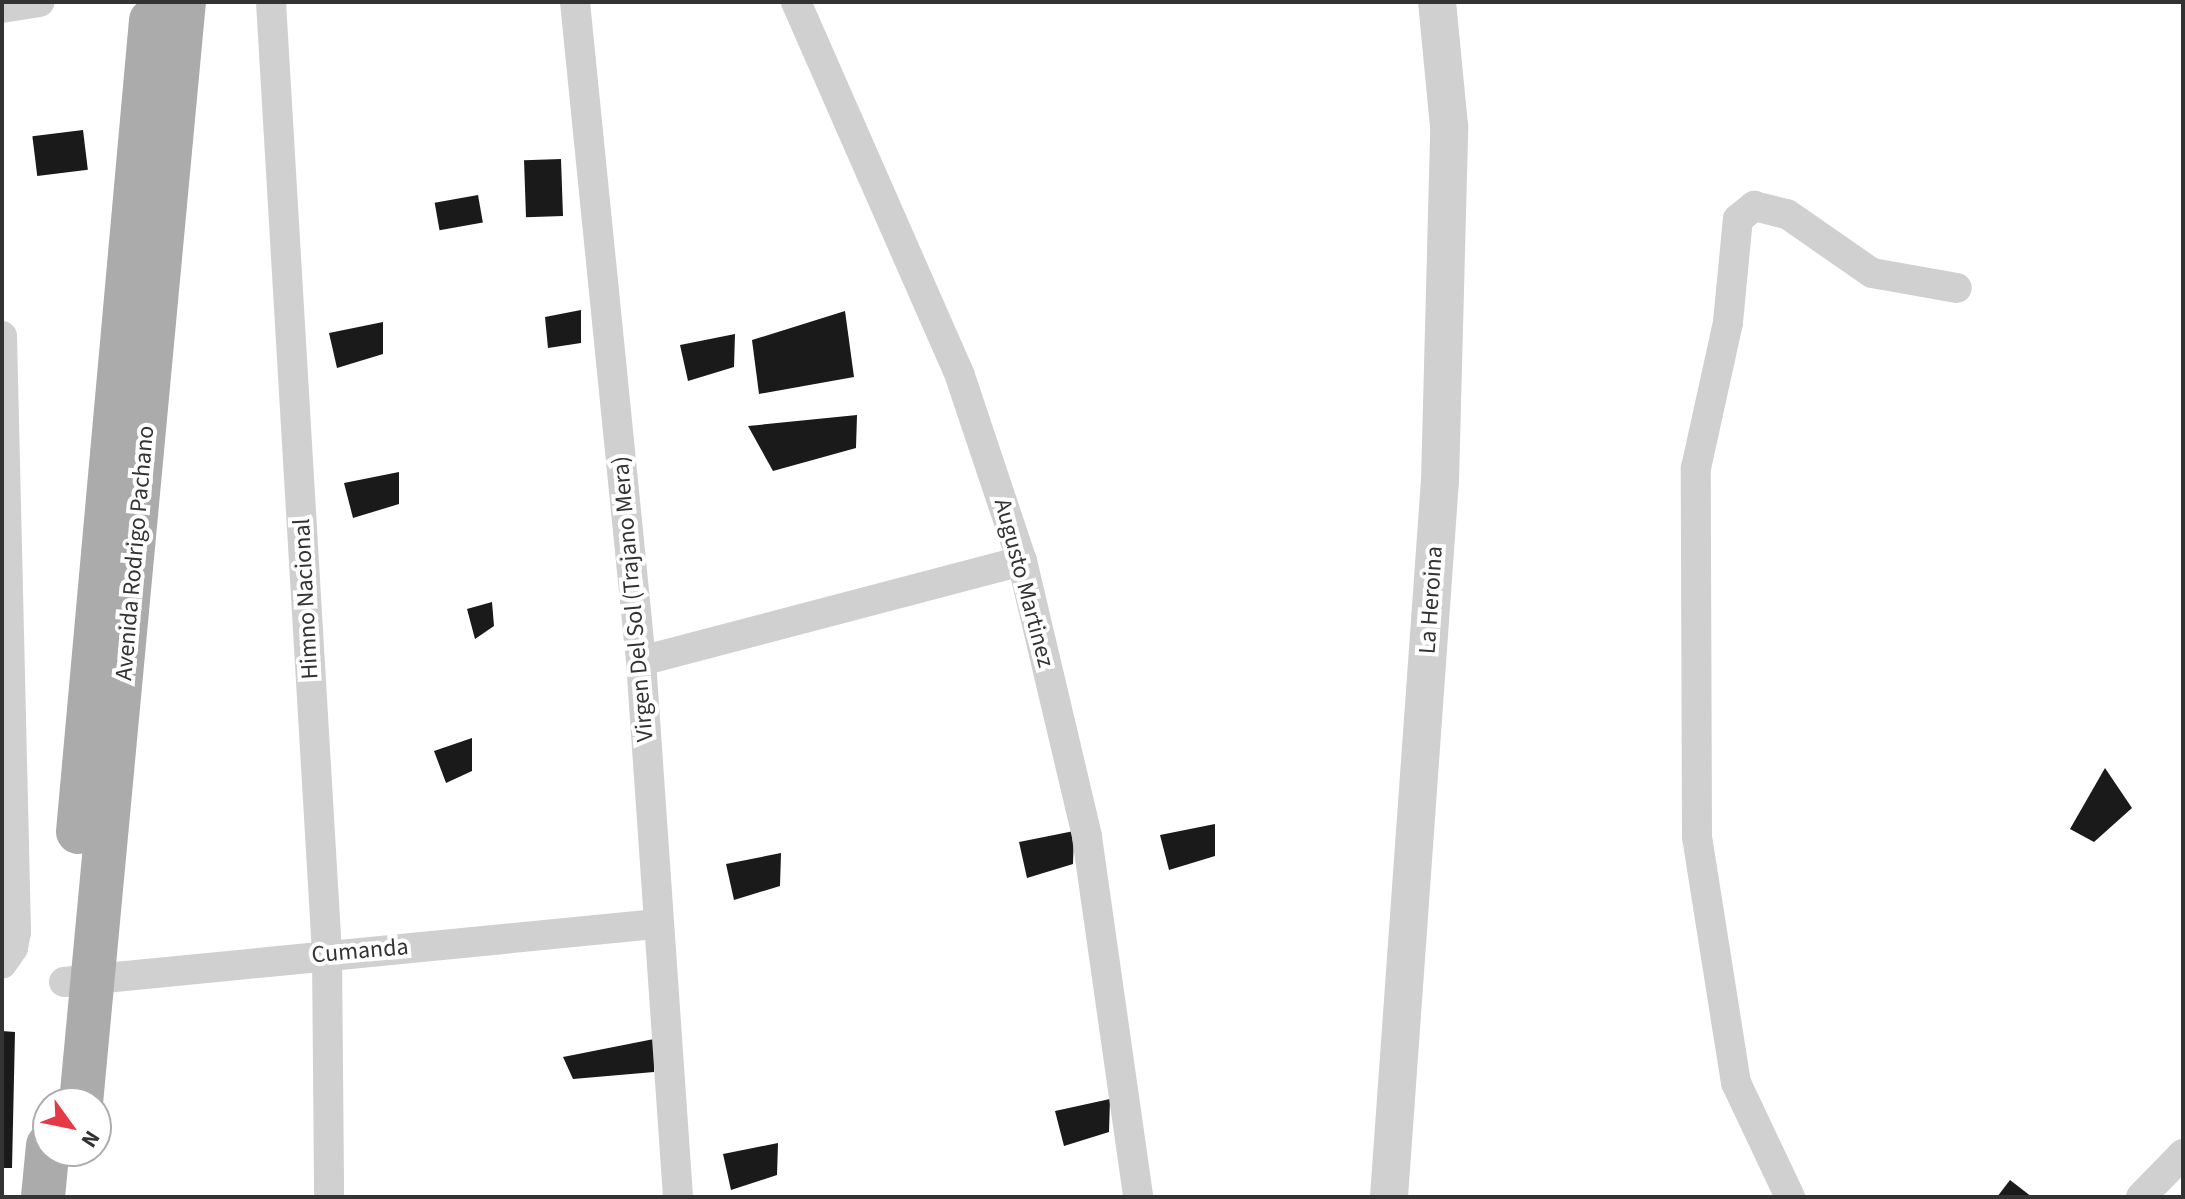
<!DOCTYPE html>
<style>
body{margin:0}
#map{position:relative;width:2185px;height:1199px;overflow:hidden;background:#fff;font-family:"Source Sans 3",sans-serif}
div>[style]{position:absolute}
.building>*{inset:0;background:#1a1a1a;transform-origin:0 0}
.minor>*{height:30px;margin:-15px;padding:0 15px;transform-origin:15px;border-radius:15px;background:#d0d0d0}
.tertiary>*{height:38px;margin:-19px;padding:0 19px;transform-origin:19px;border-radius:19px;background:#d0d0d0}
.primary>*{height:44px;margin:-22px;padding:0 22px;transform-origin:22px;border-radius:22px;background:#ababab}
span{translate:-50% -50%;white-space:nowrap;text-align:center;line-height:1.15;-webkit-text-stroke:8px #fff;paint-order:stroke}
.street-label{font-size:24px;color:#333}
.frame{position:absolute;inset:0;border:4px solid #333;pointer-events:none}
.north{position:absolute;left:32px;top:1087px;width:80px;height:80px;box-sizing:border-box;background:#fff;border:2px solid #adadad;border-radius:50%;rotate:123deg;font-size:22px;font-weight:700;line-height:32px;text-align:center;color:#333}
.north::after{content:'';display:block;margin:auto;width:28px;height:36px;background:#e63946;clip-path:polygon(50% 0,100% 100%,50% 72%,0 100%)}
</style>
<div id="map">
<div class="building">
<div style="left:83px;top:130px;width:40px;height:51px;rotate:83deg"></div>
<div style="left:561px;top:159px;width:57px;height:37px;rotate:88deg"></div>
<div style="left:478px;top:195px;width:28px;height:44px;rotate:80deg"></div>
<div style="clip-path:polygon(581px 310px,581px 343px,548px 348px,545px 317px)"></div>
<div style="clip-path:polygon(845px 311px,854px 377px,759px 394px,752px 340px)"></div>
<div style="clip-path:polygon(383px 322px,383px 354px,337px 368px,329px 333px)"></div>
<div style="clip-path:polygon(735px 334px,734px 367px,688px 381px,680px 345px)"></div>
<div style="clip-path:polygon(857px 415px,856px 448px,773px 471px,748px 426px)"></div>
<div style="clip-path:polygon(399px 472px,399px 504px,353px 518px,344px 483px)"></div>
<div style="clip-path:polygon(492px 602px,494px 626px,475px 639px,467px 609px)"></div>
<div style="clip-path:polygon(472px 738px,472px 771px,446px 783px,434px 751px)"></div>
<div style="clip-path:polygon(2105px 768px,2132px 808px,2094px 842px,2070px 829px)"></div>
<div style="clip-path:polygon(1215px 824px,1215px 856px,1169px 870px,1160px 835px)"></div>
<div style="clip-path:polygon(1074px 831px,1073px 864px,1027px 878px,1019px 842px)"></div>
<div style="clip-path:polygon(781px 853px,780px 886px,734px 900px,726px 864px)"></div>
<div style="clip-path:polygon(2px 1031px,15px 1032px,12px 1168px,2px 1168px)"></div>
<div style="clip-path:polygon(654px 1039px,654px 1072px,573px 1079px,563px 1057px)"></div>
<div style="clip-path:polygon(1110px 1099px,1109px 1132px,1064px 1146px,1055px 1111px)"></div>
<div style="clip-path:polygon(778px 1143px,777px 1175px,731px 1190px,723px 1154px)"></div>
<div style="clip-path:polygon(2010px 1180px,2032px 1197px,1997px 1197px)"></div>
</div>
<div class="minor">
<div style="left:271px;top:2px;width:954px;rotate:86.63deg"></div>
<div style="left:327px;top:954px;width:243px;rotate:89.5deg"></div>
<div style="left:575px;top:2px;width:662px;rotate:84.28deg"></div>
<div style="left:641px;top:661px;width:537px;rotate:86.05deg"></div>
<div style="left:796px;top:2px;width:408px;rotate:66.3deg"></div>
<div style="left:960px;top:376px;width:195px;rotate:71.5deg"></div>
<div style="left:1022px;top:561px;width:284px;rotate:76.7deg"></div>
<div style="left:1087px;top:837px;width:364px;rotate:81.9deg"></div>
<div style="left:2px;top:8px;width:38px;rotate:-9deg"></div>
<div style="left:2px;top:336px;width:596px;rotate:88.65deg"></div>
<div style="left:16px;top:932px;width:16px;rotate:101deg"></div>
<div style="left:13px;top:948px;width:19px;rotate:125deg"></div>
<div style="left:641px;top:661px;width:394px;rotate:-14.7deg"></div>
<div style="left:64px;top:982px;width:596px;rotate:-5.59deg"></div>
<div style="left:1790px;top:1197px;width:126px;rotate:-115.3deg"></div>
<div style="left:1736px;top:1083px;width:250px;rotate:-99deg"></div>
<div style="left:1697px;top:836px;width:368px;rotate:-90.2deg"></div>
<div style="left:1696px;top:468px;width:149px;rotate:-77.6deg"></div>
<div style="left:1728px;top:322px;width:103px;rotate:-84.5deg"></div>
<div style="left:1738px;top:219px;width:21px;rotate:-39deg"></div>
<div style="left:1754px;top:206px;width:34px;rotate:14deg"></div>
<div style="left:1787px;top:214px;width:103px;rotate:34.8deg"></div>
<div style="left:1872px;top:273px;width:86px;rotate:10deg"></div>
<div style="left:2141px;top:1197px;width:60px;rotate:-45.7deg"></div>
</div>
<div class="tertiary">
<div style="left:1389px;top:1197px;width:718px;rotate:-85.93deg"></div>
<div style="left:1440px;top:481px;width:355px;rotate:-88.5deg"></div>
<div style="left:1449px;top:126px;width:125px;rotate:-95.5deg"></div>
</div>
<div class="primary">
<div style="left:78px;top:832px;width:815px;rotate:-84.86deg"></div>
<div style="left:81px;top:1103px;width:1106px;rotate:-84.66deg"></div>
<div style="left:43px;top:1197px;width:52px;rotate:-84.5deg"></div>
</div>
<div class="street-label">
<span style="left:135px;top:553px;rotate:-85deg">Avenida Rodrigo Pachano</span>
<span style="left:1024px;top:583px;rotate:75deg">Augusto Martinez</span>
<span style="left:306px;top:599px;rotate:-93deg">Himno Nacional</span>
<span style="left:633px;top:599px;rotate:-95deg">Virgen Del Sol (Trajano Mera)</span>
<span style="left:1431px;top:600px;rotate:-86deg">La Heroina</span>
<span style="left:360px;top:951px;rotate:-5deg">Cumanda</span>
</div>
<div class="frame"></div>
<div class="north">N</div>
</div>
